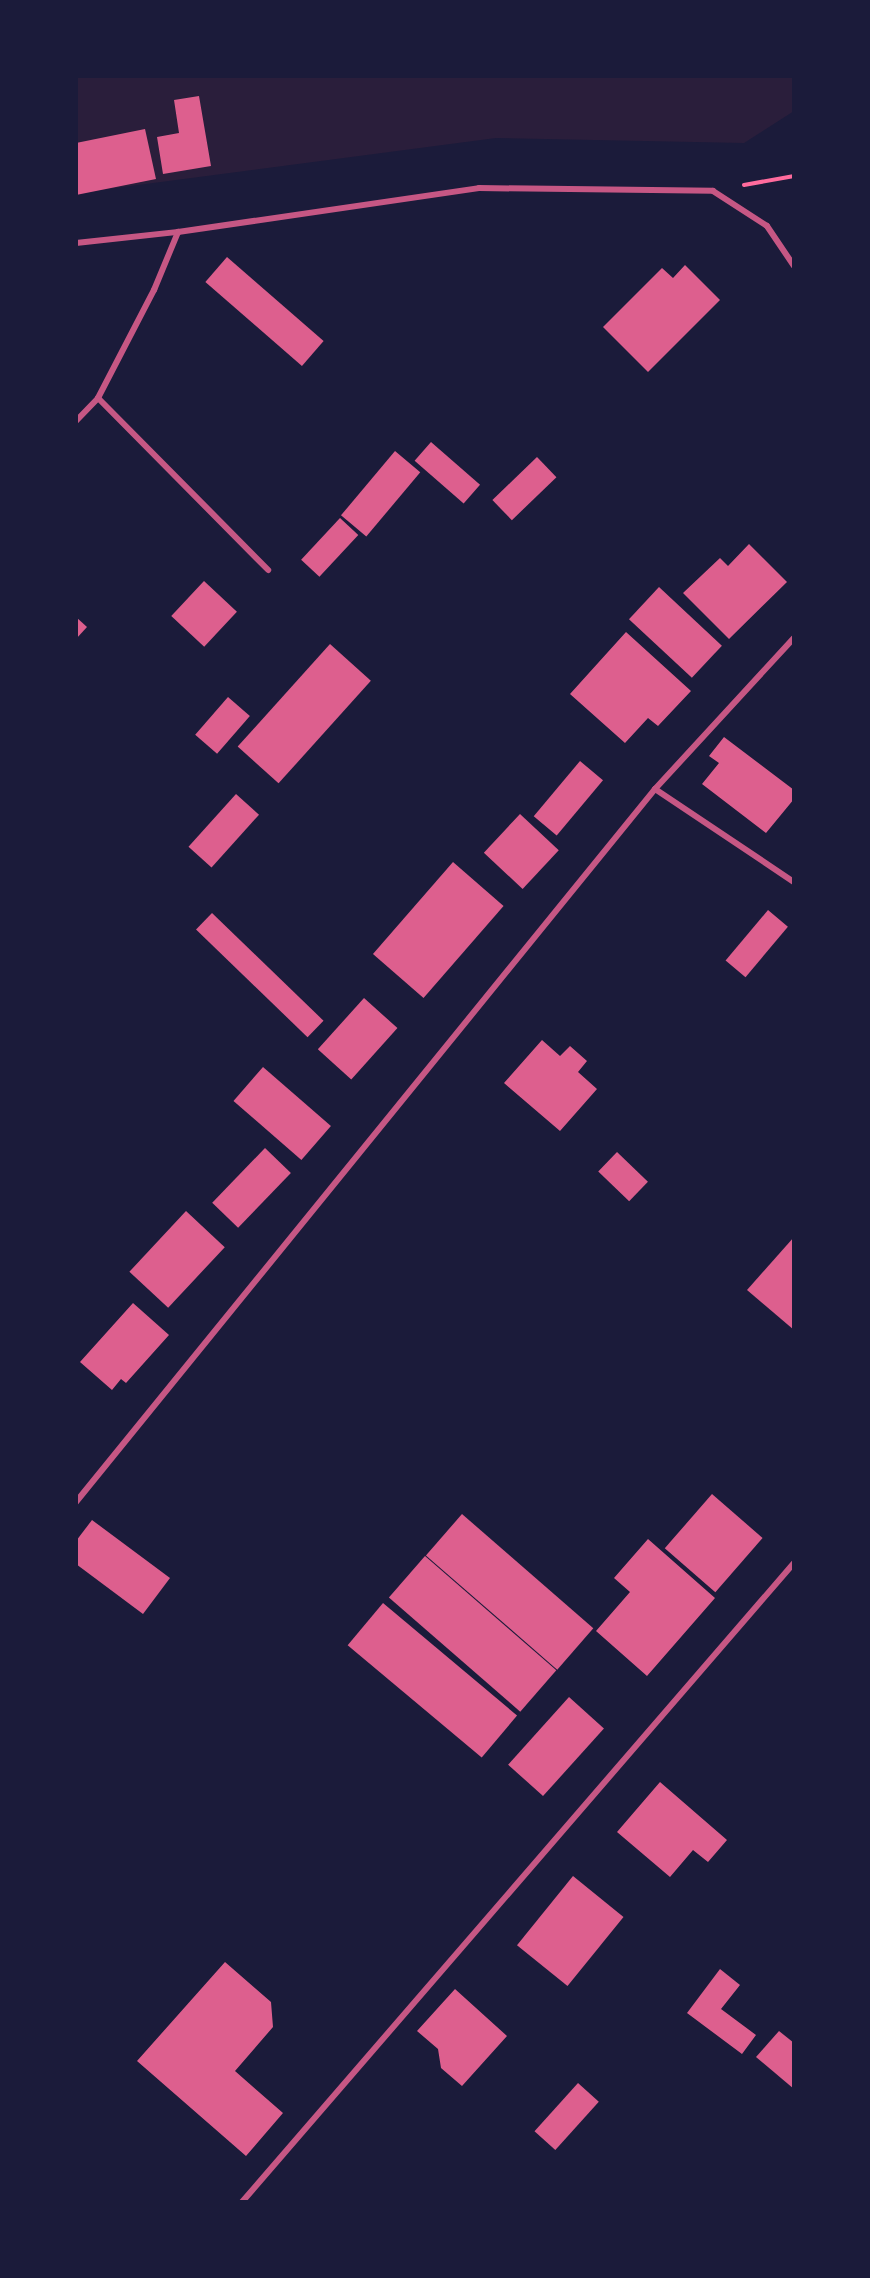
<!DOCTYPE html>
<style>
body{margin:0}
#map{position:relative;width:870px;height:2278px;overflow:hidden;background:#1b1b3a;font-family:Arial,sans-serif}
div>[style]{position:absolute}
.green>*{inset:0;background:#2a1e3b}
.building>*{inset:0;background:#dd5f8e;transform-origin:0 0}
.path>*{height:4px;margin:-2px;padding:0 2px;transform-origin:2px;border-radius:2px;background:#ff6b9d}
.minor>*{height:6px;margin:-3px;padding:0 3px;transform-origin:3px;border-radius:3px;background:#c65784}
span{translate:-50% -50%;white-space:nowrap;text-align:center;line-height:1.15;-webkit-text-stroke:5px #1b1b3a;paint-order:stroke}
.frame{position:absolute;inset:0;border:78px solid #1b1b3a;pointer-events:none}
</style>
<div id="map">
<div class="green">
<div style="clip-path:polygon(793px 76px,794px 111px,744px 143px,496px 138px,77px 193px,76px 77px)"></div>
</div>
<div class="building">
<div style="clip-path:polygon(199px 96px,211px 166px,163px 174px,157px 137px,179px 133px,174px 100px)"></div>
<div style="clip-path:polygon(145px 129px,156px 179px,76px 195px,76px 143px)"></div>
<div style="left:227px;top:257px;width:128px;height:33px;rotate:41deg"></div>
<div style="clip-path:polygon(685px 265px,720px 300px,648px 372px,603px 327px,662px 268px,673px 278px)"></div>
<div style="left:431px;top:442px;width:65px;height:25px;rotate:41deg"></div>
<div style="left:395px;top:451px;width:33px;height:84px;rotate:40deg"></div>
<div style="left:537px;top:457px;width:28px;height:62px;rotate:46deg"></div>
<div style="left:340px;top:518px;width:25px;height:57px;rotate:43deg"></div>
<div style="clip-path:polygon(749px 544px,787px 582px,729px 639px,683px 593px,720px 558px,728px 566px)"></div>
<div style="left:204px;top:581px;width:45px;height:48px;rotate:43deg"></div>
<div style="left:659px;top:587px;width:86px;height:44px;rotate:43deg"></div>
<div style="clip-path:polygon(76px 617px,87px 627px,76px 639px)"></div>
<div style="clip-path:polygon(626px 632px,691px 691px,658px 726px,648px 718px,625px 743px,570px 694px)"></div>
<div style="left:330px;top:644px;width:55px;height:138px;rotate:42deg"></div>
<div style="left:228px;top:697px;width:29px;height:50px;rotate:41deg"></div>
<div style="clip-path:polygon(724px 737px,794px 790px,794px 799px,766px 833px,702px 784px,719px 763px,709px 756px)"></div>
<div style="left:580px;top:761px;width:30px;height:72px;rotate:40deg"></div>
<div style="left:236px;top:794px;width:31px;height:71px;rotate:42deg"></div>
<div style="left:520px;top:814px;width:53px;height:53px;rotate:43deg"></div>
<div style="left:453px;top:862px;width:67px;height:122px;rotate:41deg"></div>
<div style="left:768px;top:910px;width:26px;height:66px;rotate:40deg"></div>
<div style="left:212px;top:913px;width:155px;height:23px;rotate:44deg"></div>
<div style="left:364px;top:998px;width:45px;height:69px;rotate:42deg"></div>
<div style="clip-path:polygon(542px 1040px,560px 1056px,570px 1046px,587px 1061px,578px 1072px,597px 1089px,560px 1131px,504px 1083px)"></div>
<div style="left:263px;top:1067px;width:90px;height:45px;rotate:41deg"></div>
<div style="left:265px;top:1148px;width:36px;height:76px;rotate:44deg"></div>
<div style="left:617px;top:1152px;width:43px;height:27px;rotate:44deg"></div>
<div style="left:186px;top:1211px;width:53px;height:83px;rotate:43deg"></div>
<div style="clip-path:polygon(794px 1237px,794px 1330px,747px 1290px)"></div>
<div style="clip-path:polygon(133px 1303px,169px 1335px,126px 1383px,121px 1379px,112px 1390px,80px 1362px)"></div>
<div style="left:712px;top:1494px;width:67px;height:72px;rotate:41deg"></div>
<div style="left:462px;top:1514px;width:174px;height:55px;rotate:41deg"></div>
<div style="clip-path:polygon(92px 1520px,170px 1578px,143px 1614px,76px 1564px,76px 1541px)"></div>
<div style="clip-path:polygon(648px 1539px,715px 1598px,647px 1676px,596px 1631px,630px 1592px,614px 1578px)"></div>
<div style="left:425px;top:1556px;width:174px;height:55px;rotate:41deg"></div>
<div style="left:383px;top:1603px;width:175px;height:55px;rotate:40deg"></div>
<div style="left:569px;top:1697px;width:47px;height:91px;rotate:42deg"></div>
<div style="clip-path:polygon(660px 1782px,727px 1840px,708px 1862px,693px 1850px,670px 1877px,617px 1832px)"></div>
<div style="left:573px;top:1876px;width:65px;height:89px;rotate:39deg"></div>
<div style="clip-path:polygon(225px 1962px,271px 2002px,273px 2027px,235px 2071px,283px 2113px,246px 2156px,137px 2061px)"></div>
<div style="clip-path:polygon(720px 1969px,740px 1985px,721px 2009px,756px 2035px,742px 2054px,687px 2013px)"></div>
<div style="clip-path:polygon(455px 1989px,507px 2036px,462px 2086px,441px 2068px,438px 2049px,417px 2031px)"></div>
<div style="clip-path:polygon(779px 2031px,794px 2043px,794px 2089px,756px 2057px)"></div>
<div style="left:578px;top:2083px;width:28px;height:65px;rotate:42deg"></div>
</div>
<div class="path">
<div style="left:744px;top:185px;width:51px;rotate:-10.2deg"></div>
</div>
<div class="minor">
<div style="left:76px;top:243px;width:103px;rotate:-6.2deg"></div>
<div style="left:178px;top:232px;width:304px;rotate:-8.3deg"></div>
<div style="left:479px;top:188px;width:234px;rotate:0.7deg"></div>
<div style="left:713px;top:191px;width:64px;rotate:32.9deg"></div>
<div style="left:767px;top:226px;width:48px;rotate:56deg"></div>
<div style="left:98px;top:398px;width:242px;rotate:45.3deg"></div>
<div style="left:76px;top:421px;width:32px;rotate:-46deg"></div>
<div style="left:98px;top:398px;width:122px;rotate:-62.6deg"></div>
<div style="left:154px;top:290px;width:63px;rotate:-67.5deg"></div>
<div style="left:655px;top:789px;width:167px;rotate:33.8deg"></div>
<div style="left:76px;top:1502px;width:918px;rotate:-50.92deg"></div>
<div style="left:655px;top:789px;width:205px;rotate:-47.4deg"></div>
<div style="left:242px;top:2202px;width:844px;rotate:-49.18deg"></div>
</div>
<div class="frame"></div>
</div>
